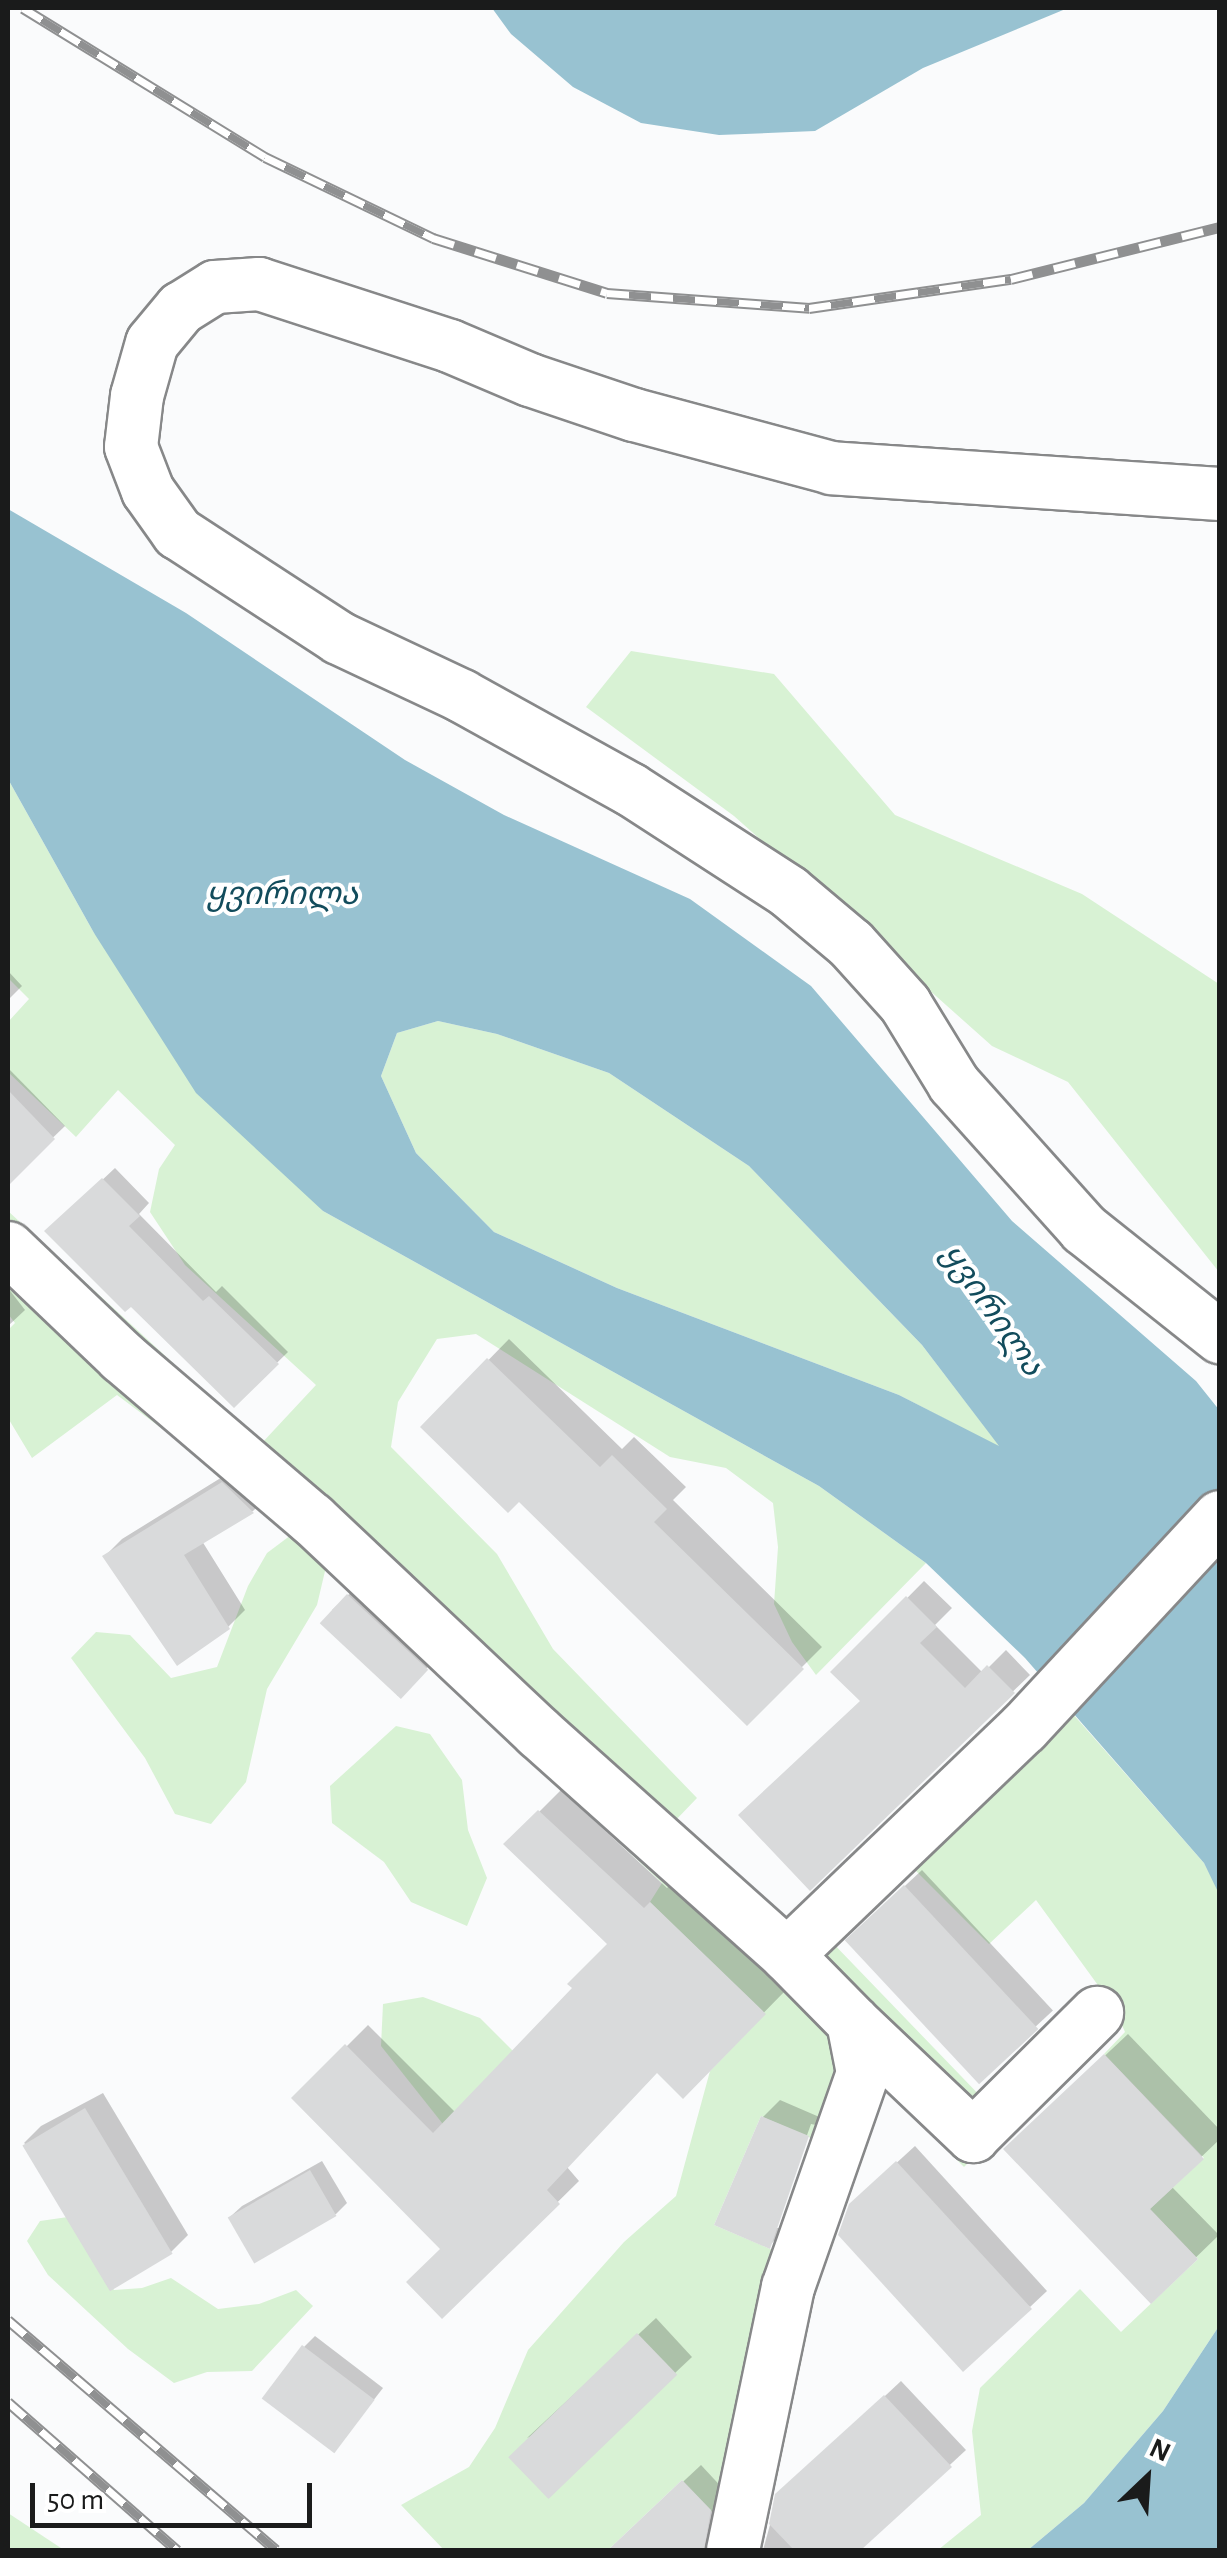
<!DOCTYPE html>
<meta charset="utf-8">
<style>
body{margin:0}
#map{position:relative;width:1227px;height:2558px;overflow:hidden;background:#fafbfc;font-family:"Alegreya Sans","Noto Sans Georgian",sans-serif}
div>[style]{position:absolute}
.green>*{inset:0;background:#d8f2d4}
.water>*{inset:0;background:#98c2d1}
.shadow>*{inset:0;background:#0003;transform-origin:0 0}
.building>*{inset:0;background:#d9dadb;transform-origin:0 0}
.roads{filter:drop-shadow(2px 0 #878889) drop-shadow(-2px 0 #878889) drop-shadow(0 2px #878889) drop-shadow(0 -2px #878889)}
.minor>*{height:52px;margin:-26px;padding:0 26px;transform-origin:26px;border-radius:26px;background:#fff}
.rail>*{height:11px;margin-top:-5.5px;transform-origin:0;background:repeating-linear-gradient(90deg,#fff 0 22px,#8f9091 0 44px);box-sizing:border-box;border-block:2px solid #8f9091}
span{translate:-50% -50%;white-space:nowrap;text-align:center;line-height:1.15;-webkit-text-stroke:8px #fff;paint-order:stroke}
.water-label{font-size:32px;color:#124c5c;font-style:italic}
.frame{position:absolute;inset:0;border:10px solid #1a1b1b;pointer-events:none}
.north{position:absolute;left:1097px;top:2428px;width:100px;height:100px;-webkit-text-stroke:8px #fff;paint-order:stroke;rotate:25deg;font-size:28px;font-weight:700;line-height:40px;text-align:center;color:#1a1b1b}
.north::after{content:'';display:block;margin:auto;width:35px;height:45px;background:#1a1b1b;clip-path:polygon(50% 0,100% 100%,50% 72%,0 100%)}
.scale{position:absolute;left:30px;top:2483px;width:282px;height:45px;box-sizing:border-box;border:5px solid #1a1b1b;border-top:0;padding-left:12px;font-size:30px;line-height:35px;white-space:nowrap;color:#1a1b1b;-webkit-text-stroke:8px #fff;paint-order:stroke}
</style>
<div id="map">
<div class="green">
<div style="clip-path:polygon(631px 651px,774px 674px,895px 815px,1082px 894px,1219px 984px,1219px 1272px,1068px 1082px,992px 1046px,734px 816px,586px 707px)"></div>
<div style="clip-path:polygon(evenodd,8px 779px,94px 933px,323px 1211px,819px 1486px,926px 1563px,816px 1675px,792px 1642px,774px 1604px,778px 1547px,773px 1503px,726px 1468px,670px 1457px,476px 1334px,437px 1339px,398px 1402px,391px 1447px,497px 1554px,553px 1649px,697px 1798px,673px 1823px,790px 1929px,1043px 1680px,1204px 1863px,1220px 1894px,1219px 2326px,1163px 2411px,1084px 2503px,1028px 2550px,938px 2550px,981px 2515px,972px 2431px,980px 2388px,1080px 2289px,1121px 2332px,1198px 2259px,1150px 2209px,1204px 2158px,1104px 2054px,1125px 2032px,1117px 2014px,964px 2167px,883px 2086px,732px 2533px,682px 2480px,608px 2550px,444px 2550px,401px 2505px,469px 2467px,495px 2428px,528px 2350px,624px 2242px,676px 2196px,710px 2071px,765px 2014px,650px 1902px,662px 1883px,326px 1567px,317px 1605px,267px 1689px,246px 1782px,211px 1824px,175px 1814px,145px 1758px,71px 1658px,96px 1632px,130px 1635px,171px 1678px,217px 1667px,248px 1586px,267px 1553px,291px 1535px,228px 1478px,117px 1395px,32px 1458px,8px 1418px,8px 1330px,15px 1323px,8px 1314px,8px 1211px,261px 1444px,316px 1385px,185px 1265px,150px 1212px,159px 1169px,175px 1145px,118px 1090px,76px 1137px,8px 1072px,8px 1022px,29px 999px,8px 978px,8px 779px,906px 1861px,989px 1944px,1036px 1900px,1100px 1988px,987px 2103px,827px 1937px,906px 1861px,8px 779px,761px 2116px,822px 2143px,775px 2251px,714px 2225px,761px 2116px)"></div>
<div style="clip-path:polygon(438px 1021px,497px 1034px,609px 1073px,749px 1166px,922px 1345px,1001px 1448px,899px 1395px,617px 1288px,494px 1232px,416px 1153px,381px 1076px,397px 1033px)"></div>
<div style="clip-path:polygon(396px 1726px,430px 1734px,462px 1780px,468px 1830px,487px 1878px,467px 1926px,411px 1902px,384px 1862px,332px 1823px,330px 1786px)"></div>
<div style="clip-path:polygon(423px 1997px,480px 2018px,513px 2051px,450px 2133px,381px 2046px,383px 2004px)"></div>
<div style="clip-path:polygon(68px 2217px,114px 2290px,142px 2288px,171px 2278px,218px 2309px,259px 2304px,296px 2290px,313px 2306px,252px 2371px,207px 2372px,174px 2383px,128px 2349px,48px 2275px,27px 2241px,40px 2221px)"></div>
<div style="clip-path:polygon(8px 2513px,64px 2550px,8px 2550px)"></div>
</div>
<div class="water">
<div style="clip-path:polygon(492px 8px,1068px 8px,923px 68px,815px 131px,719px 135px,641px 123px,573px 87px,511px 34px)"></div>
<div style="clip-path:polygon(evenodd,8px 509px,186px 613px,405px 760px,504px 815px,690px 899px,811px 986px,1012px 1221px,1196px 1381px,1220px 1411px,1219px 1894px,1204px 1863px,1025px 1658px,926px 1563px,819px 1486px,323px 1211px,196px 1093px,94px 933px,8px 779px,8px 509px,438px 1021px,497px 1034px,609px 1073px,749px 1166px,922px 1345px,999px 1446px,899px 1395px,617px 1288px,494px 1232px,416px 1153px,381px 1076px,397px 1033px,438px 1021px)"></div>
<div style="clip-path:polygon(1219px 2326px,1219px 2550px,1028px 2550px,1084px 2503px,1163px 2411px)"></div>
</div>
<div class="shadow">
<div style="clip-path:polygon(8px 971px,22px 986px,8px 1000px)"></div>
<div style="clip-path:polygon(8px 1068px,65px 1126px,10px 1179px,8px 1176px)"></div>
<div style="clip-path:polygon(115px 1168px,149px 1203px,139px 1214px,216px 1292px,222px 1286px,288px 1352px,234px 1405px,131px 1303px,48px 1231px)"></div>
<div style="clip-path:polygon(8px 1288px,25px 1310px,8px 1326px)"></div>
<div style="clip-path:polygon(509px 1339px,622px 1449px,634px 1437px,686px 1487px,673px 1500px,822px 1647px,747px 1722px,519px 1498px,423px 1427px)"></div>
<div style="clip-path:polygon(240px 1466px,269px 1495px,253px 1511px,202px 1541px,245px 1610px,228px 1627px,105px 1556px,122px 1539px)"></div>
<div style="clip-path:polygon(924px 1581px,952px 1608px,935px 1625px,983px 1673px,1006px 1650px,1030px 1675px,811px 1887px,863px 1701px,834px 1672px)"></div>
<div style="clip-path:polygon(360px 1584px,438px 1657px,398px 1696px,332px 1610px)"></div>
<div style="clip-path:polygon(561px 1790px,667px 1888px,673px 1882px,785px 1991px,683px 2095px,658px 2071px,567px 2167px,579px 2181px,442px 2316px,443px 2249px,295px 2098px,368px 2025px,456px 2113px,576px 1988px,610px 1944px,507px 1844px)"></div>
<div style="left:922px;top:1870px;width:192px;height:103px;rotate:47deg"></div>
<div style="clip-path:polygon(1128px 2034px,1220px 2130px,1220px 2139px,1171px 2186px,1219px 2235px,1151px 2301px,1029px 2127px)"></div>
<div style="clip-path:polygon(103px 2093px,188px 2235px,171px 2252px,24px 2143px,41px 2126px)"></div>
<div style="clip-path:polygon(evenodd,780px 2100px,824px 2119px,786px 2229px,769px 2246px,763px 2117px,780px 2100px,811px 2124px,816px 2125px,779px 2228px,774px 2228px,811px 2124px)"></div>
<div style="clip-path:polygon(915px 2146px,1047px 2291px,1030px 2307px,869px 2188px)"></div>
<div style="clip-path:polygon(322px 2161px,347px 2203px,336px 2214px,230px 2217px,242px 2206px)"></div>
<div style="clip-path:polygon(656px 2318px,692px 2357px,675px 2373px,527px 2438px)"></div>
<div style="clip-path:polygon(315px 2336px,383px 2388px,334px 2451px,304px 2347px)"></div>
<div style="clip-path:polygon(901px 2381px,966px 2450px,858px 2550px,763px 2550px,778px 2496px)"></div>
<div style="clip-path:polygon(701px 2465px,727px 2493px,711px 2550px,610px 2550px)"></div>
</div>
<div class="building">
<div style="clip-path:polygon(8px 1090px,55px 1139px,8px 1186px)"></div>
<div style="clip-path:polygon(102px 1178px,140px 1216px,129px 1226px,203px 1301px,209px 1296px,279px 1364px,234px 1408px,131px 1307px,125px 1312px,44px 1231px)"></div>
<div style="clip-path:polygon(487px 1358px,600px 1467px,612px 1455px,667px 1509px,654px 1522px,804px 1669px,747px 1726px,519px 1502px,508px 1513px,420px 1427px)"></div>
<div style="clip-path:polygon(222px 1482px,254px 1513px,184px 1555px,230px 1629px,177px 1666px,102px 1556px)"></div>
<div style="left:347px;top:1594px;width:111px;height:40px;rotate:43deg"></div>
<div style="clip-path:polygon(906px 1596px,937px 1627px,920px 1643px,965px 1688px,987px 1665px,1015px 1693px,810px 1891px,738px 1815px,860px 1701px,830px 1672px)"></div>
<div style="clip-path:polygon(538px 1810px,644px 1908px,650px 1902px,766px 2014px,683px 2099px,657px 2073px,547px 2190px,560px 2204px,442px 2319px,406px 2282px,440px 2249px,291px 2098px,345px 2044px,433px 2133px,572px 1988px,567px 1984px,607px 1944px,503px 1844px)"></div>
<div style="left:904px;top:1885px;width:197px;height:81px;rotate:47deg"></div>
<div style="clip-path:polygon(1104px 2054px,1204px 2159px,1150px 2209px,1198px 2259px,1151px 2304px,1003px 2149px)"></div>
<div style="left:85px;top:2108px;width:170px;height:73px;rotate:59deg"></div>
<div style="clip-path:polygon(761px 2116px,809px 2136px,770px 2249px,714px 2225px)"></div>
<div style="clip-path:polygon(896px 2161px,1032px 2309px,963px 2372px,838px 2235px,849px 2204px)"></div>
<div style="left:310px;top:2170px;width:53px;height:95px;rotate:60deg"></div>
<div style="left:637px;top:2333px;width:58px;height:179px;rotate:46deg"></div>
<div style="left:302px;top:2345px;width:91px;height:67px;rotate:37deg"></div>
<div style="clip-path:polygon(884px 2395px,952px 2467px,861px 2550px,794px 2550px,769px 2524px,775px 2494px)"></div>
<div style="clip-path:polygon(682px 2480px,711px 2510px,704px 2550px,608px 2550px)"></div>
</div>
<div class="roads">
<div class="minor">
<div style="left:1220px;top:494px;width:389px;rotate:-176.2deg"></div>
<div style="left:832px;top:468px;width:205px;rotate:-165deg"></div>
<div style="left:634px;top:415px;width:110px;rotate:-161.4deg"></div>
<div style="left:530px;top:380px;width:87px;rotate:-157deg"></div>
<div style="left:450px;top:346px;width:201px;rotate:-162deg"></div>
<div style="left:259px;top:284px;width:44px;rotate:176.1deg"></div>
<div style="left:215px;top:287px;width:40px;rotate:148deg"></div>
<div style="left:181px;top:308px;width:45px;rotate:129.6deg"></div>
<div style="left:152px;top:343px;width:55px;rotate:105.8deg"></div>
<div style="left:137px;top:396px;width:51px;rotate:96.7deg"></div>
<div style="left:131px;top:447px;width:47px;rotate:68.9deg"></div>
<div style="left:148px;top:491px;width:52px;rotate:54.5deg"></div>
<div style="left:178px;top:533px;width:192px;rotate:33.1deg"></div>
<div style="left:339px;top:638px;width:136px;rotate:25.2deg"></div>
<div style="left:462px;top:696px;width:192px;rotate:29deg"></div>
<div style="left:630px;top:789px;width:189px;rotate:32.9deg"></div>
<div style="left:789px;top:892px;width:81px;rotate:40deg"></div>
<div style="left:851px;top:944px;width:81px;rotate:48deg"></div>
<div style="left:905px;top:1004px;width:94px;rotate:58.5deg"></div>
<div style="left:954px;top:1084px;width:195px;rotate:48.1deg"></div>
<div style="left:1084px;top:1229px;width:174px;rotate:38.5deg"></div>
<div style="left:8px;top:1248px;width:158px;rotate:43.7deg"></div>
<div style="left:122px;top:1357px;width:250px;rotate:40.5deg"></div>
<div style="left:312px;top:1519px;width:312px;rotate:43.3deg"></div>
<div style="left:539px;top:1733px;width:333px;rotate:41.8deg"></div>
<div style="left:787px;top:1955px;width:94px;rotate:45.4deg"></div>
<div style="left:853px;top:2022px;width:52px;rotate:78.9deg"></div>
<div style="left:863px;top:2073px;width:227px;rotate:109.3deg"></div>
<div style="left:788px;top:2287px;width:269px;rotate:101.8deg"></div>
<div style="left:787px;top:1955px;width:328px;rotate:-43.8deg"></div>
<div style="left:1024px;top:1728px;width:288px;rotate:-47.1deg"></div>
<div style="left:853px;top:2022px;width:166px;rotate:43.5deg"></div>
<div style="left:973px;top:2136px;width:175px;rotate:-44.8deg"></div>
</div>
</div>
<div class="rail">
<div style="left:23px;top:8px;width:284px;rotate:31.6deg"></div>
<div style="left:265px;top:157px;width:187px;rotate:25.7deg"></div>
<div style="left:433px;top:238px;width:182px;rotate:17.5deg"></div>
<div style="left:607px;top:293px;width:203px;rotate:4.2deg"></div>
<div style="left:809px;top:308px;width:204px;rotate:-8.2deg"></div>
<div style="left:1011px;top:279px;width:215px;rotate:-14deg"></div>
<div style="left:8px;top:2320px;width:353px;rotate:40.6deg"></div>
<div style="left:8px;top:2402px;width:225px;rotate:41.2deg"></div>
</div>
<div class="water-label">
<span style="left:282px;top:894px">ყვირილა</span>
<span style="left:992px;top:1310px;rotate:55deg">ყვირილა</span>
</div>
<div class="frame"></div>
<div class="north">N</div>
<div class="scale">50 m</div>
</div>
